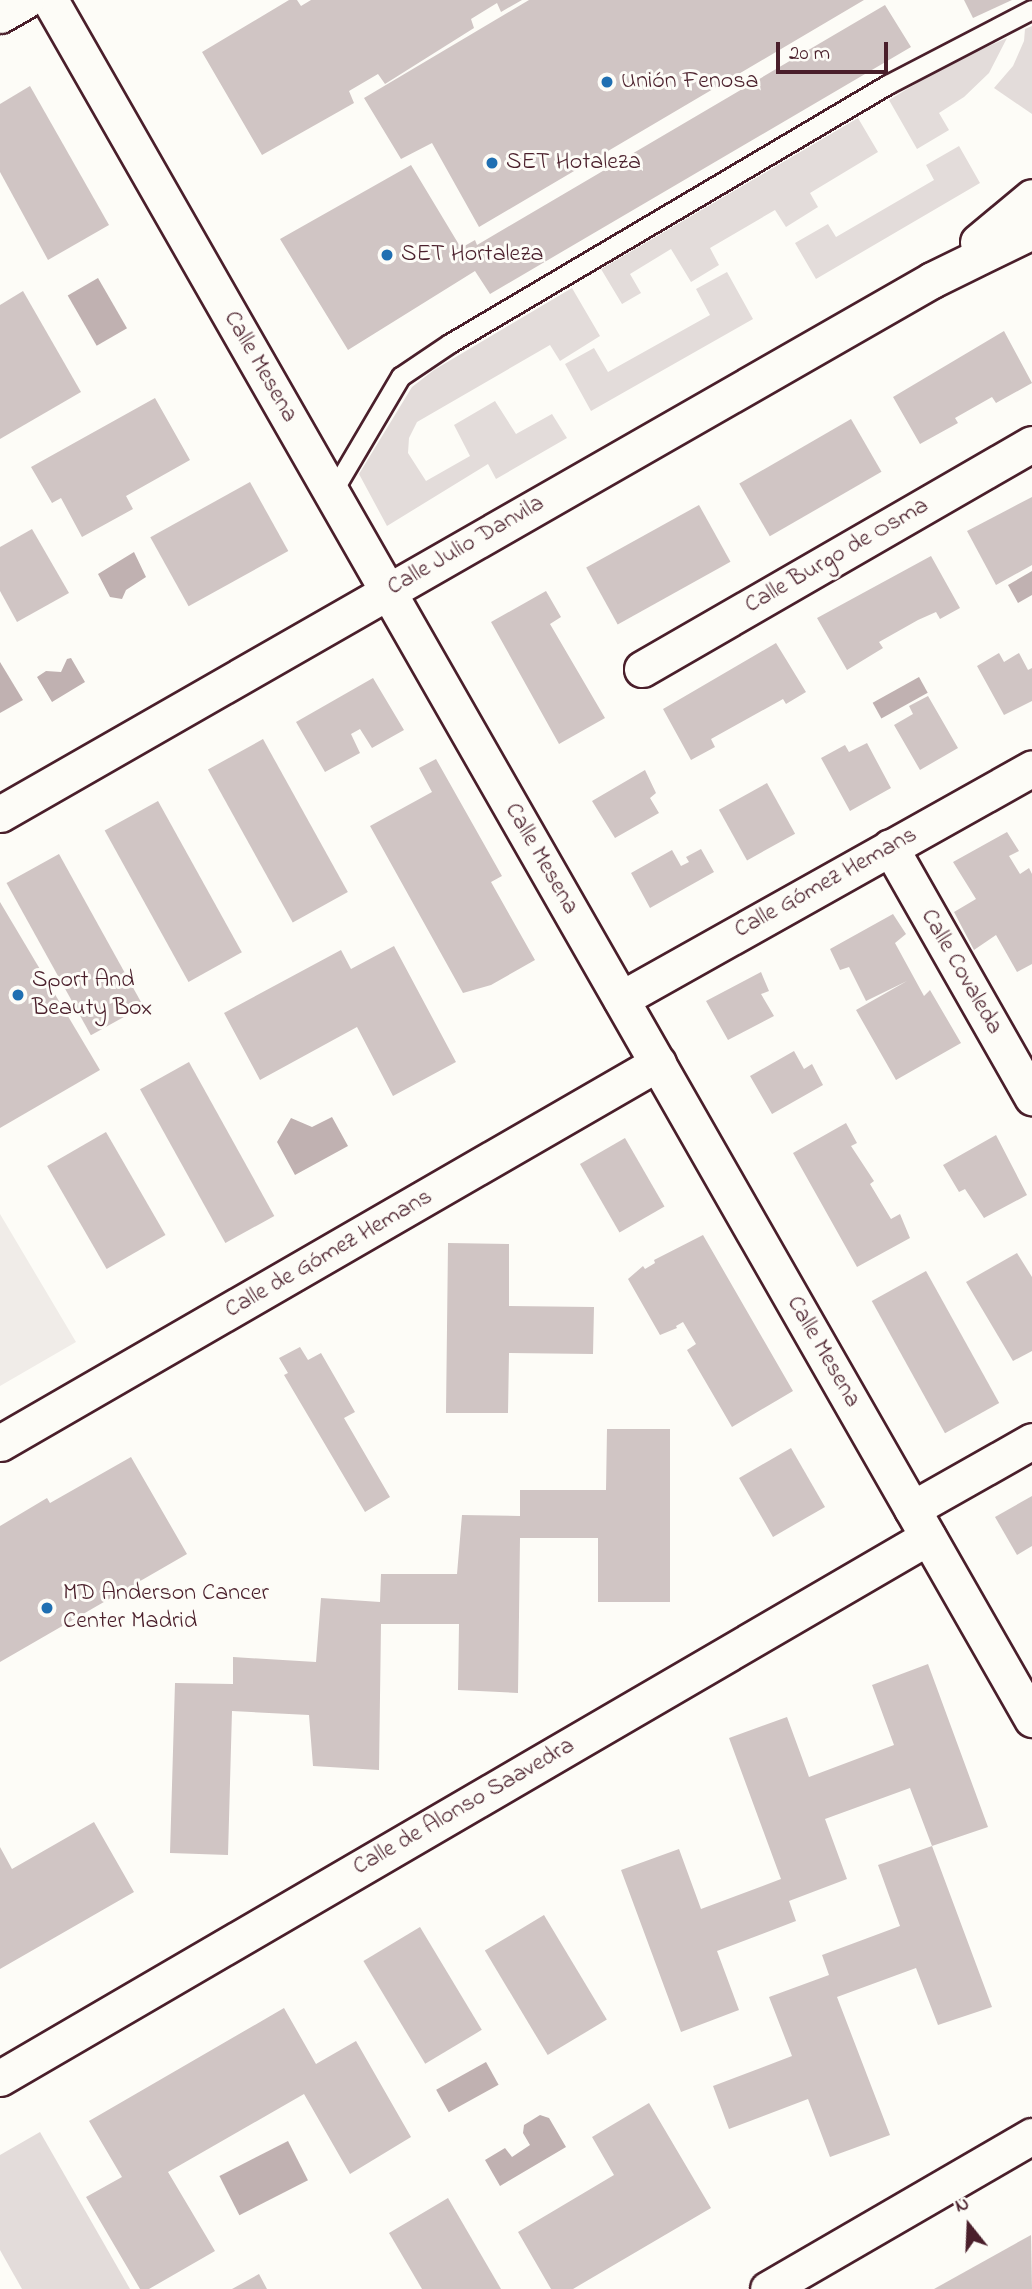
<!DOCTYPE html>
<meta charset="utf-8">
<style>
body{margin:0}
#map{position:relative;width:1032px;height:2289px;overflow:hidden;background:#fdfcf7;font-family:"Indie Flower",sans-serif}
div>[style]{position:absolute}
.built>*{inset:0;background:#f0ece8}
.green>*{inset:0;background:#e3dcda}
.water>*{inset:0;background:#c0b1b1;transform-origin:0 0}
.building>*{inset:0;background:#d0c5c4;transform-origin:0 0}
.roads{filter:drop-shadow(2px 0 #4a1f2b) drop-shadow(-2px 0 #4a1f2b) drop-shadow(0 2px #4a1f2b) drop-shadow(0 -2px #4a1f2b)}
.service>*{height:18px;margin:-9px;padding:0 9px;transform-origin:9px;border-radius:9px;background:#fdfcf7}
.minor>*{height:35px;margin:-17.5px;padding:0 17.5px;transform-origin:17.5px;border-radius:17.5px;background:#fdfcf7}
.dots>*{width:19px;height:19px;translate:-50% -50%;box-sizing:border-box;border:4px solid #fdfcf7;border-radius:50%}
span{translate:-50% -50%;white-space:nowrap;text-align:center;line-height:1.15;-webkit-text-stroke:6px #fdfcf7;paint-order:stroke}
.poi-label{font-size:24px;color:#4a1f2b}
.left{translate:0 -50%;text-align:left}
.street-label{font-size:24px;color:#4a1f2b}
.north{position:absolute;left:934px;top:2191px;width:70px;height:70px;-webkit-text-stroke:5px #fdfcf7;paint-order:stroke;rotate:342deg;font-size:19px;font-weight:700;line-height:28px;text-align:center;color:#4a1f2b}
.north::after{content:'';display:block;margin:auto;width:24px;height:32px;background:#4a1f2b;clip-path:polygon(50% 0,100% 100%,50% 72%,0 100%)}
.scale{position:absolute;left:776px;top:42px;width:112px;height:32px;box-sizing:border-box;border:4px solid #4a1f2b;border-top:0;padding-left:9px;font-size:21px;line-height:24px;white-space:nowrap;color:#4a1f2b;-webkit-text-stroke:5px #fdfcf7;paint-order:stroke}
</style>
<div id="map">
<div class="built">
<div style="clip-path:polygon(0 1214px,76px 1342px,0 1386px)"></div>
</div>
<div class="green">
<div style="clip-path:polygon(1032px 26px,1032px 114px,994px 88px,1013px 66px,1024px 41px,1025px 29px)"></div>
<div style="clip-path:polygon(1007px 38px,989px 73px,964px 97px,939px 113px,949px 130px,917px 149px,889px 100px,950px 63px)"></div>
<div style="clip-path:polygon(858px 118px,878px 152px,810px 193px,818px 207px,786px 227px,775px 210px,710px 248px,719px 265px,691px 282px,671px 249px,630px 274px,641px 293px,622px 304px,601px 269px)"></div>
<div style="clip-path:polygon(959px 146px,980px 183px,816px 279px,795px 243px,828px 224px,836px 237px,934px 180px,926px 165px)"></div>
<div style="clip-path:polygon(727px 272px,753px 319px,591px 411px,565px 364px,594px 348px,608px 372px,710px 315px,696px 289px)"></div>
<div style="clip-path:polygon(572px 288px,600px 336px,560px 361px,550px 345px,417px 422px,409px 438px,408px 453px,426px 481px,470px 456px,454px 425px,495px 401px,516px 434px,552px 414px,567px 438px,496px 479px,488px 464px,387px 526px,359px 474px,412px 387px,434px 370px)"></div>
<div style="clip-path:polygon(40px 2132px,130px 2289px,22px 2289px,0 2250px,0 2155px)"></div>
</div>
<div class="water">
<div style="left:98px;top:278px;width:58px;height:35px;rotate:60deg"></div>
<div style="clip-path:polygon(134px 552px,146px 577px,126px 590px,122px 599px,110px 597px,98px 574px)"></div>
<div style="clip-path:polygon(1032px 571px,1032px 595px,1018px 603px,1008px 585px)"></div>
<div style="clip-path:polygon(71px 658px,85px 682px,52px 702px,37px 677px,46px 671px,61px 672px,67px 659px)"></div>
<div style="clip-path:polygon(0 662px,23px 700px,0 713px)"></div>
<div style="left:919px;top:677px;width:18px;height:53px;rotate:61deg"></div>
<div style="clip-path:polygon(332px 1117px,348px 1146px,295px 1175px,277px 1142px,291px 1118px,312px 1127px)"></div>
<div style="left:486px;top:2062px;width:26px;height:57px;rotate:61deg"></div>
<div style="clip-path:polygon(540px 2115px,549px 2118px,566px 2147px,500px 2186px,485px 2160px,505px 2148px,512px 2157px,530px 2145px,523px 2133px,524px 2125px)"></div>
<div style="left:288px;top:2141px;width:44px;height:77px;rotate:63deg"></div>
</div>
<div class="building">
<div style="clip-path:polygon(289px 0,297px 0,301px 6px,311px 0,522px 0,501px 12px,497px 3px,471px 19px,474px 28px,385px 84px,378px 74px,349px 91px,354px 103px,262px 155px,202px 52px)"></div>
<div style="clip-path:polygon(529px 0,864px 0,479px 227px,432px 143px,401px 159px,364px 98px)"></div>
<div style="clip-path:polygon(964px 0,1012px 0,973px 18px)"></div>
<div style="clip-path:polygon(885px 5px,911px 47px,490px 294px,475px 271px,348px 350px,280px 239px,411px 165px,461px 248px,475px 240px,477px 245px)"></div>
<div style="clip-path:polygon(30px 86px,109px 225px,48px 260px,0 172px,0 104px)"></div>
<div style="clip-path:polygon(23px 291px,81px 392px,0 439px,0 305px)"></div>
<div style="clip-path:polygon(1004px 331px,1032px 383px,996px 403px,992px 397px,955px 418px,958px 423px,920px 444px,893px 397px)"></div>
<div style="clip-path:polygon(155px 398px,190px 460px,126px 496px,133px 509px,82px 537px,61px 498px,52px 503px,31px 467px)"></div>
<div style="left:851px;top:419px;width:61px;height:129px;rotate:60deg"></div>
<div style="left:250px;top:482px;width:79px;height:114px;rotate:61deg"></div>
<div style="clip-path:polygon(1032px 497px,1032px 565px,996px 585px,967px 531px)"></div>
<div style="left:699px;top:505px;width:65px;height:129px;rotate:61deg"></div>
<div style="clip-path:polygon(32px 529px,69px 593px,17px 622px,0 591px,0 547px)"></div>
<div style="clip-path:polygon(931px 556px,960px 608px,940px 619px,936px 612px,918px 620px,879px 642px,883px 648px,847px 670px,817px 618px)"></div>
<div style="clip-path:polygon(546px 591px,561px 617px,550px 624px,605px 718px,559px 744px,491px 622px)"></div>
<div style="clip-path:polygon(776px 643px,806px 692px,786px 704px,783px 699px,711px 739px,715px 747px,691px 760px,663px 709px)"></div>
<div style="clip-path:polygon(999px 653px,1004px 662px,1019px 653px,1028px 670px,1032px 668px,1032px 701px,1004px 715px,977px 666px)"></div>
<div style="clip-path:polygon(373px 678px,404px 730px,372px 748px,360px 729px,351px 734px,360px 753px,325px 772px,296px 722px)"></div>
<div style="clip-path:polygon(928px 696px,958px 748px,920px 770px,894px 725px,913px 714px,909px 706px)"></div>
<div style="left:263px;top:739px;width:175px;height:63px;rotate:61deg"></div>
<div style="clip-path:polygon(867px 743px,891px 788px,850px 811px,821px 758px,845px 745px,849px 752px)"></div>
<div style="clip-path:polygon(436px 759px,502px 876px,491px 882px,535px 960px,491px 985px,463px 993px,370px 826px,432px 792px,419px 768px)"></div>
<div style="clip-path:polygon(645px 770px,656px 793px,650px 798px,659px 813px,615px 838px,592px 801px)"></div>
<div style="left:767px;top:783px;width:58px;height:55px;rotate:61deg"></div>
<div style="left:158px;top:801px;width:173px;height:61px;rotate:61deg"></div>
<div style="clip-path:polygon(1007px 832px,1019px 851px,1009px 856px,1020px 874px,1029px 868px,1032px 874px,1032px 964px,1017px 972px,996px 935px,974px 950px,954px 912px,976px 899px,953px 862px)"></div>
<div style="clip-path:polygon(701px 849px,714px 872px,650px 908px,631px 873px,672px 850px,681px 866px,689px 862px,686px 857px)"></div>
<div style="left:59px;top:854px;width:174px;height:60px;rotate:61deg"></div>
<div style="clip-path:polygon(0 902px,100px 1070px,0 1128px)"></div>
<div style="clip-path:polygon(893px 914px,906px 934px,895px 943px,924px 996px,930px 990px,961px 1043px,896px 1080px,856px 1010px,907px 981px,866px 1001px,849px 967px,840px 970px,830px 949px)"></div>
<div style="clip-path:polygon(394px 946px,456px 1062px,393px 1096px,357px 1027px,260px 1080px,224px 1013px,341px 950px,351px 969px)"></div>
<div style="clip-path:polygon(761px 972px,769px 991px,761px 994px,774px 1016px,728px 1040px,706px 1001px)"></div>
<div style="clip-path:polygon(794px 1051px,804px 1069px,812px 1064px,823px 1085px,772px 1114px,750px 1076px)"></div>
<div style="left:189px;top:1062px;width:176px;height:56px;rotate:61deg"></div>
<div style="clip-path:polygon(846px 1123px,857px 1143px,851px 1146px,874px 1181px,870px 1184px,891px 1219px,900px 1214px,910px 1238px,857px 1267px,793px 1153px)"></div>
<div style="left:106px;top:1132px;width:119px;height:68px;rotate:60deg"></div>
<div style="clip-path:polygon(996px 1135px,1027px 1195px,984px 1218px,965px 1189px,959px 1192px,943px 1165px)"></div>
<div style="left:625px;top:1138px;width:79px;height:52px;rotate:60deg"></div>
<div style="clip-path:polygon(703px 1235px,793px 1391px,732px 1427px,687px 1350px,696px 1344px,683px 1322px,676px 1326px,677px 1328px,660px 1335px,628px 1279px,643px 1266px,645px 1269px,655px 1263px,654px 1260px)"></div>
<div style="clip-path:polygon(448px 1243px,509px 1244px,509px 1306px,594px 1307px,593px 1354px,509px 1353px,508px 1413px,446px 1413px)"></div>
<div style="clip-path:polygon(1017px 1253px,1032px 1277px,1032px 1351px,1013px 1361px,966px 1282px)"></div>
<div style="left:926px;top:1271px;width:151px;height:62px;rotate:61deg"></div>
<div style="clip-path:polygon(300px 1347px,308px 1360px,321px 1353px,355px 1412px,344px 1418px,390px 1497px,365px 1512px,284px 1375px,288px 1373px,279px 1358px)"></div>
<div style="clip-path:polygon(607px 1429px,670px 1429px,670px 1602px,598px 1602px,598px 1538px,520px 1538px,518px 1693px,458px 1690px,459px 1624px,381px 1624px,379px 1770px,313px 1766px,309px 1715px,232px 1711px,228px 1855px,170px 1853px,175px 1683px,233px 1684px,233px 1657px,316px 1662px,321px 1598px,380px 1602px,381px 1574px,457px 1574px,462px 1515px,520px 1516px,520px 1490px,606px 1490px)"></div>
<div style="left:791px;top:1448px;width:68px;height:60px;rotate:60deg"></div>
<div style="clip-path:polygon(131px 1457px,187px 1554px,0 1662px,0 1526px,47px 1498px,50px 1503px)"></div>
<div style="clip-path:polygon(1032px 1496px,1032px 1546px,1017px 1555px,995px 1517px)"></div>
<div style="clip-path:polygon(928px 1664px,988px 1827px,932px 1846px,992px 2007px,938px 2025px,916px 1968px,837px 1997px,890px 2135px,830px 2157px,808px 2099px,729px 2129px,713px 2086px,792px 2056px,769px 1997px,829px 1975px,822px 1955px,900px 1926px,878px 1865px,932px 1846px,910px 1788px,825px 1819px,847px 1879px,789px 1901px,796px 1921px,717px 1951px,739px 2010px,681px 2032px,621px 1870px,679px 1849px,701px 1909px,781px 1879px,729px 1738px,787px 1717px,809px 1777px,894px 1745px,872px 1685px)"></div>
<div style="clip-path:polygon(94px 1822px,134px 1892px,0 1969px,0 1847px,12px 1869px)"></div>
<div style="left:544px;top:1915px;width:122px;height:69px;rotate:59deg"></div>
<div style="left:420px;top:1927px;width:120px;height:66px;rotate:59deg"></div>
<div style="clip-path:polygon(284px 2008px,316px 2064px,356px 2041px,411px 2137px,350px 2174px,304px 2094px,168px 2172px,215px 2251px,149px 2289px,140px 2289px,86px 2197px,122px 2177px,89px 2121px)"></div>
<div style="clip-path:polygon(649px 2103px,711px 2208px,573px 2289px,551px 2289px,518px 2232px,614px 2175px,592px 2137px)"></div>
<div style="clip-path:polygon(448px 2198px,501px 2289px,422px 2289px,389px 2233px)"></div>
<div style="clip-path:polygon(1031px 2235px,1032px 2289px,934px 2289px)"></div>
<div style="clip-path:polygon(259px 2274px,267px 2289px,232px 2289px)"></div>
</div>
<div class="roads">
<div class="service">
<div style="left:332px;top:494px;width:136px;rotate:-59.5deg"></div>
<div style="left:401px;top:377px;width:59px;rotate:-34deg"></div>
<div style="left:450px;top:344px;width:509px;rotate:-30.6deg"></div>
<div style="left:888px;top:85px;width:162px;rotate:-27.5deg"></div>
</div>
<div class="minor">
<div style="left:50px;top:0;width:1980px;rotate:60.26deg"></div>
<div style="left:0;top:15px;width:30px;rotate:-30deg"></div>
<div style="left:978px;top:242px;width:70px;rotate:-39.8deg"></div>
<div style="left:642px;top:669px;width:450px;rotate:-30deg"></div>
<div style="left:0;top:814px;width:1074px;rotate:-29.81deg"></div>
<div style="left:932px;top:280px;width:111px;rotate:-26.1deg"></div>
<div style="left:890px;top:847px;width:288px;rotate:60.4deg"></div>
<div style="left:621px;top:999px;width:471px;rotate:-29.3deg"></div>
<div style="left:0;top:1443px;width:760px;rotate:-30.01deg"></div>
<div style="left:912px;top:1509px;width:138px;rotate:-29.5deg"></div>
<div style="left:0;top:2078px;width:1074px;rotate:-30.24deg"></div>
<div style="left:768px;top:2289px;width:305px;rotate:-30.1deg"></div>
</div>
</div>
<div class="dots">
<div style="left:607px;top:82px;background:#1f6fb2"></div>
<div style="left:492px;top:163px;background:#1f6fb2"></div>
<div style="left:387px;top:255px;background:#1f6fb2"></div>
<div style="left:18px;top:995px;background:#1f6fb2"></div>
<div style="left:47px;top:1608px;background:#1f6fb2"></div>
</div>
<div class="poi-label">
<span class="left" style="left:621px;top:82px">Unión Fenosa</span>
<span class="left" style="left:506px;top:163px">SET Hotaleza</span>
<span class="left" style="left:401px;top:255px">SET Hortaleza</span>
<span class="left" style="left:32px;top:995px">Sport And<br>Beauty Box</span>
<span class="left" style="left:63px;top:1608px">MD Anderson Cancer<br>Center Madrid</span>
</div>
<div class="street-label">
<span style="left:260px;top:367px;rotate:60deg">Calle Mesena</span>
<span style="left:466px;top:546px;rotate:-30deg">Calle Julio Danvila</span>
<span style="left:837px;top:556px;rotate:-30deg">Calle Burgo de Osma</span>
<span style="left:541px;top:859px;rotate:60deg">Calle Mesena</span>
<span style="left:826px;top:883px;rotate:-29deg">Calle Gómez Hemans</span>
<span style="left:961px;top:972px;rotate:60deg">Calle Covaleda</span>
<span style="left:329px;top:1254px;rotate:-30deg">Calle de Gómez Hemans</span>
<span style="left:823px;top:1352px;rotate:60deg">Calle Mesena</span>
<span style="left:464px;top:1807px;rotate:-30deg">Calle de Alonso Saavedra</span>
</div>
<div class="north">N</div>
<div class="scale">20 m</div>
</div>
